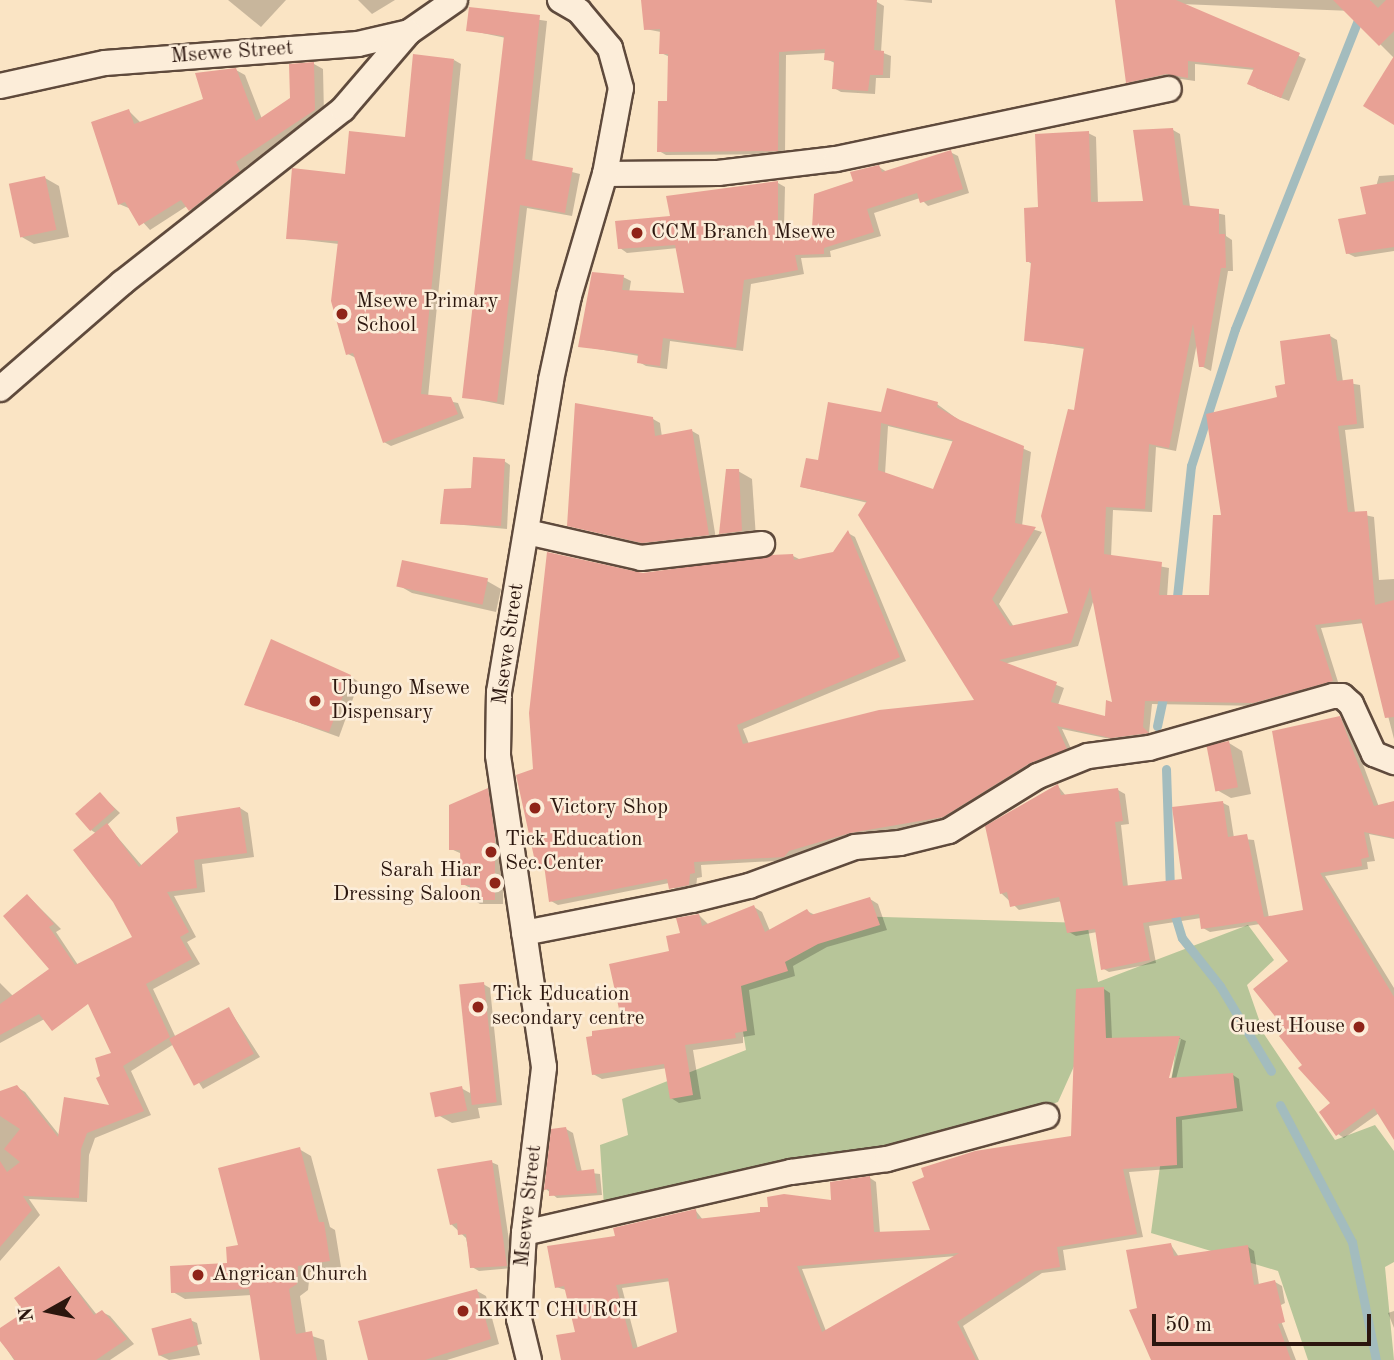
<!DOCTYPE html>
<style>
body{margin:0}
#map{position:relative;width:1394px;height:1360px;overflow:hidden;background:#fae4c4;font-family:"Old Standard TT",serif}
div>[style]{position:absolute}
.green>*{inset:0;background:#b7c599}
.shadow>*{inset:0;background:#0003}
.stream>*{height:9px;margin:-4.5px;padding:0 4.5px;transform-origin:4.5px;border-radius:4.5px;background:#a3bcbe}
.building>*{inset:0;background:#e8a195;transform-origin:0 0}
.roads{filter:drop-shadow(2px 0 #5f4a3c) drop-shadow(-2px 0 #5f4a3c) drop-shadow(0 2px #5f4a3c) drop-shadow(0 -2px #5f4a3c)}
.street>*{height:24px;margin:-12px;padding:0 12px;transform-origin:12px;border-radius:12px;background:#fcedd9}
.dots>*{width:19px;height:19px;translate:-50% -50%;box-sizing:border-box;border:4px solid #fcedd9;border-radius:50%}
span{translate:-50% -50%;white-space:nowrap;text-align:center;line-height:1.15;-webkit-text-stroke:5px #fcedd9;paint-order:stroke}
.street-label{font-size:21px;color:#2b160e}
.poi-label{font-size:21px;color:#2b160e}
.left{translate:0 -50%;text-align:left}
.right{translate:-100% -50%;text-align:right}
.north{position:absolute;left:14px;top:1276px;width:70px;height:70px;-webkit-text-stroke:5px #fcedd9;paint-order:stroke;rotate:261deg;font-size:19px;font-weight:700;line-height:28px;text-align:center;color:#2b160e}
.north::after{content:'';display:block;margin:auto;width:24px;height:32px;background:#2b160e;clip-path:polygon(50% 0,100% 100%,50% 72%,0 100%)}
.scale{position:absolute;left:1152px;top:1314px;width:219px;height:32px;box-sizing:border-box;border:4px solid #2b160e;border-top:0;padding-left:9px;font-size:21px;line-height:24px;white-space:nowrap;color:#2b160e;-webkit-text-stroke:5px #fcedd9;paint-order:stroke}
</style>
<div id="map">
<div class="green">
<div style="clip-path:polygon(850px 916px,1087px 923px,1098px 982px,1248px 925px,1274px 960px,1247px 985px,1264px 1034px,1335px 1140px,1375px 1125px,1394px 1151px,1394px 1262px,1385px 1267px,1394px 1360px,1308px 1360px,1278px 1271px,1151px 1233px,1177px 1040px,1084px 1044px,1058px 1102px,968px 1133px,604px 1207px,600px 1145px,628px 1135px,622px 1099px,746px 1050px,733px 970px)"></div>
</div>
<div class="shadow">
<div style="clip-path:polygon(228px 0,286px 0,261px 27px)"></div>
<div style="clip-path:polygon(358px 0,395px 0,372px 14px)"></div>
<div style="clip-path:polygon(643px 0,877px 2px,884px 6px,881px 52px,891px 56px,890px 78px,876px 78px,875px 94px,841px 92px,834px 88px,835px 63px,826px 59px,826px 53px,786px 55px,785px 154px,666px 155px,659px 151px,669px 103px,670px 57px,661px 53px,661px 32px,645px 29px)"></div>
<div style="clip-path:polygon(903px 0,932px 0,932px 3px)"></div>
<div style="clip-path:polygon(1117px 0,1352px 0,1352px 11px,1181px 4px,1306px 59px,1289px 101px,1256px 88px,1255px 70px,1195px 64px,1195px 81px,1174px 78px,1135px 86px,1128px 82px)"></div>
<div style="clip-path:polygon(1371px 0,1394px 0,1394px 58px,1360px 24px)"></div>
<div style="clip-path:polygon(470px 9px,547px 21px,532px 162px,580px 174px,572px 216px,527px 208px,504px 405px,464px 397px,506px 38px,468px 30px)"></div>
<div style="clip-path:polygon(454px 60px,461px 64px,428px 397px,458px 403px,464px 418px,391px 446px,384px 442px,356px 358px,348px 354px,339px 244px,287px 238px,346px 176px,406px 139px)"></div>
<div style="clip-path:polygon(314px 64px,323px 69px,324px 115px,245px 167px,248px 177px,199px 215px,187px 206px,150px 230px,131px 209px,119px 204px,129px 111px,141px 123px,205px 100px,236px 70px,245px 75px,262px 119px,292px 99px)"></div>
<div style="clip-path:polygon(evenodd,1173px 130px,1180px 134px,1190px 207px,1225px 215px,1226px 236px,1232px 240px,1233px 271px,1228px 271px,1211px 371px,1201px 366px,1197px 343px,1176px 451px,1156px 447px,1152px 512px,1113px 510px,1111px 557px,1169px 568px,1167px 597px,1211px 596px,1223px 517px,1279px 399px,1330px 336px,1337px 340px,1343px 382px,1360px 385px,1364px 428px,1345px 430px,1355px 513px,1374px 517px,1379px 580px,1394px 579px,1394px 739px,1364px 623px,1321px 628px,1339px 685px,1262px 706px,1152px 704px,1149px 733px,1154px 736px,1120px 741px,1062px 729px,1073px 753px,951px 820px,858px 836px,796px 855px,792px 860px,701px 865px,702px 877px,697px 878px,696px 889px,678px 892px,669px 883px,558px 905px,551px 901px,546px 870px,538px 865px,535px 771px,643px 575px,793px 556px,801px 560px,834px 554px,848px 533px,855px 537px,906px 661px,743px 729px,749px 744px,977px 701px,868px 503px,802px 487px,819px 462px,883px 414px,937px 404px,960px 421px,1031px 452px,1022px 526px,1042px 532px,999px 604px,1014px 627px,1070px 615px,1075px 412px,1085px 349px,1026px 340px,1032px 264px,1027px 261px,1039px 209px,1088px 133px,1096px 137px,1098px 204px,1145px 203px,1173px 130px,888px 426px,955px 442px,934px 491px,885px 474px,888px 426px,1173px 130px,1094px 599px,1115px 705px,1106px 719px,1058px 705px,1064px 688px,1004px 664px,1078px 646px,1094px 599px)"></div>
<div style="clip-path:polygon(950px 152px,958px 156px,969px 193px,928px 206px,920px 198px,874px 213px,881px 236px,830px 251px,831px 257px,801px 258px,804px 274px,751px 284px,743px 351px,670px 341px,667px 369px,646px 366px,639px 362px,639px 356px,580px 346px,623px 277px,631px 281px,629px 293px,687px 295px,678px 248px,627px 253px,620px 248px,672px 217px,778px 183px,785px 187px,784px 228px,813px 229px,855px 182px,879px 167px,887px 172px)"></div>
<div style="clip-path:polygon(1394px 175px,1394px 251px,1355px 257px,1347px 253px,1368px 216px,1379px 176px)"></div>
<div style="clip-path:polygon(45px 178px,59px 186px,69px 237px,34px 244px,20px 236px)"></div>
<div style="clip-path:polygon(653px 419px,660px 423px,662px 437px,692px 431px,699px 435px,716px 539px,651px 546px,569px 525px)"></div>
<div style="clip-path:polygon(504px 461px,510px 465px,507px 529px,442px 523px)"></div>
<div style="clip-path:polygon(738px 471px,752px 479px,756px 538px,734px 541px,721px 533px)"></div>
<div style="clip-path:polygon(487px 581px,501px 589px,496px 612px,412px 593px,398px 585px)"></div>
<div style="clip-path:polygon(350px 676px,359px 682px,339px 737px,247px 704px)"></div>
<div style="clip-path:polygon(1340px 718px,1347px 722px,1379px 807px,1394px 802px,1394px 839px,1369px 834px,1375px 861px,1367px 862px,1368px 869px,1325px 876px,1394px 988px,1394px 1136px,1379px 1113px,1344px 1138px,1338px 1134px,1333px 1103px,1304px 1065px,1288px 1030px,1290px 962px,1260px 924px,1210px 932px,1203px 928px,1201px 918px,1149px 926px,1156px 963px,1109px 972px,1102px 968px,1097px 932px,1076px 936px,1069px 932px,1062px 901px,1019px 910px,1001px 893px,1058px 786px,1066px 796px,1118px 790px,1125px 794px,1129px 824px,1121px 825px,1128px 887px,1184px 881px,1223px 803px,1229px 806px,1234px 838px,1254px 840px,1269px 918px,1305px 912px)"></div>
<div style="clip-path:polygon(1229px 743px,1242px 751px,1251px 794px,1231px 798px,1217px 790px)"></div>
<div style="clip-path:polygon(488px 790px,496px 794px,503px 840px,503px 904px,480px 904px,472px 899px,472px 889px,463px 884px,462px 854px,451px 849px)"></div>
<div style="clip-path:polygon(100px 794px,120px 813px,107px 825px,143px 867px,240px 808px,248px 813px,254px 857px,202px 864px,205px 892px,174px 896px,196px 937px,187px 942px,200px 964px,153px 989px,176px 1038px,229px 1009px,260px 1057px,203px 1089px,174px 1044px,131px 1071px,151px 1115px,95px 1138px,89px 1155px,87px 1202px,29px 1199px,40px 1215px,0 1261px,0 1093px,17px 1087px,25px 1092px,60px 1136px,112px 1107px,113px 1054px,104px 987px,0 1043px,0 983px,14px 997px,51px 969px,28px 896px,61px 929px,56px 932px,78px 965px,134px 938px,97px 834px,91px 830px)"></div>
<div style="clip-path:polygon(870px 899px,878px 904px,887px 930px,827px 947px,793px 966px,795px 976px,749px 990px,755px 1035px,743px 1037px,743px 1043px,693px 1050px,701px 1099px,679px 1103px,671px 1098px,667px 1068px,602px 1079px,593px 1074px,682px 935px,699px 915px,709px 925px,754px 907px,762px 912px,770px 931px,807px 911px,815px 915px)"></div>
<div style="clip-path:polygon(483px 984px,490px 988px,502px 1105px,478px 1108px,480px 1118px,452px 1123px,438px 1115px,461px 1088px,470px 1093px)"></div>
<div style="clip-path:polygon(evenodd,1104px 989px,1110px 993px,1112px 1039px,1179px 1038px,1186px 1041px,1176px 1079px,1233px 1075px,1239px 1079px,1243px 1111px,1182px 1120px,1183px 1168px,1129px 1172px,1143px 1237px,1063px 1250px,1066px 1270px,1042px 1273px,963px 1326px,979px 1360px,571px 1360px,577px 1333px,566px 1290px,556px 1287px,617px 1237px,696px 1211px,703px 1220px,833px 1202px,870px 1178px,876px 1182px,880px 1233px,933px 1231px,1073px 1137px,1104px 989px,1177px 1039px,1181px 1039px,1169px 1087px,1165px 1086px,1177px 1039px,1104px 989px,956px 1256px,826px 1331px,802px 1269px,956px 1256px,1104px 989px,671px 1281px,679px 1333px,638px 1349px,622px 1288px,671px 1281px)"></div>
<div style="clip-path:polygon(566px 1129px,573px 1133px,582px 1172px,600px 1174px,602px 1195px,557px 1198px,546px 1189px)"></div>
<div style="clip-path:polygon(299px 1149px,311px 1156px,330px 1227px,335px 1230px,341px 1267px,310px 1272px,308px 1290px,300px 1296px,306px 1334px,324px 1340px,327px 1360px,292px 1360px,252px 1295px,185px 1299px,173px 1292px,229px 1265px)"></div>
<div style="clip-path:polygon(491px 1162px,498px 1165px,513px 1268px,479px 1271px,472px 1267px,466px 1238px,451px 1224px)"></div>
<div style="clip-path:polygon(1171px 1245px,1179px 1257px,1248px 1247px,1254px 1251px,1259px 1285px,1275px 1282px,1282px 1286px,1285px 1303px,1271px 1310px,1278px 1313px,1296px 1360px,1215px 1360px,1148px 1329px)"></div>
<div style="clip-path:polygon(60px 1268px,97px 1315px,102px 1312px,110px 1316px,134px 1344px,110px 1360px,14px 1360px,0 1339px,0 1330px,26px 1312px)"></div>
<div style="clip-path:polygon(477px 1291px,486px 1296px,499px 1344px,447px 1360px,370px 1360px)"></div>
<div style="clip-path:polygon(1394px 1311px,1394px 1328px,1388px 1313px)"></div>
<div style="clip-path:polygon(190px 1320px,197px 1323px,202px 1344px,197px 1345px,200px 1355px,169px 1360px,159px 1355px)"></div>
</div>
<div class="stream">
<div style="left:1176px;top:606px;width:141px;rotate:-83.9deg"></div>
<div style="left:1191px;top:466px;width:144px;rotate:-72.2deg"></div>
<div style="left:1235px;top:329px;width:354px;rotate:-68.3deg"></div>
<div style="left:1157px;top:726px;width:35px;rotate:-78deg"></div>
<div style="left:1166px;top:769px;width:123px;rotate:88.1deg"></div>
<div style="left:1173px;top:909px;width:30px;rotate:73deg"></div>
<div style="left:1182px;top:938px;width:61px;rotate:51.6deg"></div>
<div style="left:1220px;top:986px;width:99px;rotate:59deg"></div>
<div style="left:1280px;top:1105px;width:155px;rotate:62.3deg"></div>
<div style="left:1352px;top:1242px;width:120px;rotate:78.5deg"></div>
</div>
<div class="building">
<div style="clip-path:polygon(641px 0,877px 0,874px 50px,884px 51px,883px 75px,870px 75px,868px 91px,832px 89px,834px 61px,824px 60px,825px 49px,779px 52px,778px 151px,657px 152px,658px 101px,667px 101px,668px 54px,659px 54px,660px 29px,644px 30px)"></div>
<div style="clip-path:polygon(1115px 0,1176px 0,1300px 53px,1281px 98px,1247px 84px,1254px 68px,1188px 61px,1188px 78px,1166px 74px,1126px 83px)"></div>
<div style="clip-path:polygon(1333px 0,1370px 0,1378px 8px,1386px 0,1394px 0,1394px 31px,1379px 46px)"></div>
<div style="clip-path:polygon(469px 7px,540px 15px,525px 159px,573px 168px,565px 213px,520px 205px,497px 402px,462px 398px,504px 36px,466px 31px)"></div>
<div style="clip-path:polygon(413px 54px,454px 59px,421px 394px,451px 397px,458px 414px,383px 443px,353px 353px,346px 355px,331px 301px,338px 241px,286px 239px,292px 168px,345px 174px,349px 131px,405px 137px)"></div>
<div style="clip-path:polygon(1394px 56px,1394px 125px,1363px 106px)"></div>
<div style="clip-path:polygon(314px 62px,315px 110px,236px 162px,240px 171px,189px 211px,181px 200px,139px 226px,125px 202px,118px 205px,91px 122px,129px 109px,134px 124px,203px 99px,195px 73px,236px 68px,256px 121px,290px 98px,289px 64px)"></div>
<div style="clip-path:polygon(evenodd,1173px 128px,1183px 205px,1219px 209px,1219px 234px,1225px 234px,1226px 268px,1221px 268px,1204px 367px,1199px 367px,1193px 324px,1169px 448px,1149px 444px,1145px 509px,1106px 507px,1104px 554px,1162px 562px,1159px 595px,1209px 595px,1213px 515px,1221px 515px,1206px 414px,1277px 397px,1275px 386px,1285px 384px,1280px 341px,1330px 334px,1337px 381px,1353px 379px,1357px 424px,1338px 426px,1348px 512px,1367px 511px,1375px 605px,1394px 600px,1394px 717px,1385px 718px,1361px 619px,1315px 625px,1333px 681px,1253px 703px,1145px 701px,1143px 727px,1149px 733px,1111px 738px,1057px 726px,1067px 749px,1030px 763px,943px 817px,850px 833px,789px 851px,784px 857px,694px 862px,695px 873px,690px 874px,689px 885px,669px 889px,667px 879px,549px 902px,544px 865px,536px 866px,516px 775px,533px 769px,529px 713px,547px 552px,643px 573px,771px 555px,793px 554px,794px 560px,833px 552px,848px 530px,900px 657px,737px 725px,743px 744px,879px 710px,974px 700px,858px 515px,867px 501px,800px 487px,806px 458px,818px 460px,828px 402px,881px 412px,887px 388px,938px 402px,937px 407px,960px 420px,1024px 446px,1015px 523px,1036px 527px,992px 599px,1010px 626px,1068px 613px,1041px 516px,1068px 409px,1074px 410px,1084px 347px,1024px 341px,1031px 262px,1026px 262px,1024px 208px,1038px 207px,1035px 134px,1089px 131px,1091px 202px,1143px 201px,1133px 130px,1173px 128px,881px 423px,953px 440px,933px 489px,878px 470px,881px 423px,1173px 128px,1090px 587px,1112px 702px,1106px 700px,1105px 716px,1051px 702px,1057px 682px,999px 660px,1071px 643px,1090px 587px)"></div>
<div style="clip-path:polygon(951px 150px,963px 189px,920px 203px,917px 193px,867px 209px,874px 232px,824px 248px,824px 254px,795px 255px,798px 270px,744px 280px,736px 348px,663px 338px,660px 366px,637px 363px,638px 354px,578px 347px,592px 272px,624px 275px,622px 290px,684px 293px,675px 245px,618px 249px,615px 221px,670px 216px,666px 196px,778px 181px,778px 226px,812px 228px,814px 194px,853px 181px,850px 172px,879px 165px,882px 172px)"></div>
<div style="left:45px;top:176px;width:55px;height:37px;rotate:78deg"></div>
<div style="clip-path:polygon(1394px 181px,1394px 247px,1346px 254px,1338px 219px,1366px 214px,1360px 187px)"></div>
<div style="clip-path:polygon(575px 403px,653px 417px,655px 436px,692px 429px,709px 535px,642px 543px,567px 526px)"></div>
<div style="clip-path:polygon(473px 457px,505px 459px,501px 526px,440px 524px,444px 489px,471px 488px)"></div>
<div style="clip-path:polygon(726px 469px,739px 469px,742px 531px,719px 534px)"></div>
<div style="left:402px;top:560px;width:88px;height:27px;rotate:12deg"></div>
<div style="clip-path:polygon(271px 639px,351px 675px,329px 732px,244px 705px)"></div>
<div style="clip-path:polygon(1340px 716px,1374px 806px,1394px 801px,1394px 838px,1364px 832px,1369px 857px,1361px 859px,1362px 866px,1320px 873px,1394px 997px,1394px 1140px,1374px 1108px,1336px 1136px,1319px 1112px,1330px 1103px,1298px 1068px,1302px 1065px,1279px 1036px,1286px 1030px,1253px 989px,1288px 961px,1256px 921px,1201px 929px,1199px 914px,1143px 923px,1150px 960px,1101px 970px,1095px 929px,1067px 933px,1059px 897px,1010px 907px,1007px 892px,1000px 894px,985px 826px,1058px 784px,1061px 795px,1118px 788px,1123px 821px,1115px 822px,1123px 886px,1182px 879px,1172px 807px,1223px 801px,1228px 837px,1247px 834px,1264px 917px,1303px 910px,1272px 731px)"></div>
<div style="left:1229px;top:741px;width:47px;height:23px;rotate:79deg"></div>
<div style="clip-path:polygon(488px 788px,495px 835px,495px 900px,470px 900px,470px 885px,461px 885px,460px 850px,449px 850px,449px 805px)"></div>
<div style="left:100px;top:792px;width:23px;height:33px;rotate:49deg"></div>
<div style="clip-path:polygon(240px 807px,247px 853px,194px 860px,197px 888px,167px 892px,189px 932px,180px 937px,192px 959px,146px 984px,170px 1037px,123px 1066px,144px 1111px,87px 1133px,81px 1149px,79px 1198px,23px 1196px,32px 1210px,0 1247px,0 1161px,7px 1172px,20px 1162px,4px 1149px,20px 1129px,0 1116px,0 1091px,17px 1085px,58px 1137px,64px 1097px,109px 1105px,96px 1078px,100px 1076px,95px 1058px,111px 1053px,88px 1004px,52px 1031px,39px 1014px,0 1035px,0 1004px,49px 969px,3px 916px,27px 894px,54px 924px,49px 927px,75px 965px,132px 937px,113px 902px,73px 850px,107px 823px,139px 867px,178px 832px,176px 817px)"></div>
<div style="clip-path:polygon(870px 897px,880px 925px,818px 944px,785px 962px,788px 971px,741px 986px,747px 1031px,735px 1033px,736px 1038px,685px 1045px,693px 1095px,670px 1099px,664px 1064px,592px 1075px,586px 1037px,592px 1036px,592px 1031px,623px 1027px,609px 964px,669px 951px,666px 936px,680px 933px,676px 918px,699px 914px,702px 926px,754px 905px,765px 932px,807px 909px,811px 915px)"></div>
<div style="left:484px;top:982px;width:121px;height:25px;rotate:84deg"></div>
<div style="clip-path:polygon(evenodd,1104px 987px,1106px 1038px,1180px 1036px,1169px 1078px,1233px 1073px,1237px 1108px,1176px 1117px,1177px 1165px,1123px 1169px,1137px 1234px,1057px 1247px,1060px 1267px,1035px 1271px,957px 1322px,976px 1360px,561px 1360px,556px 1335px,575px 1332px,564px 1286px,555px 1288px,547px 1246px,615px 1236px,613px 1228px,696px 1209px,697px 1219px,760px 1212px,760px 1207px,768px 1207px,767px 1197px,784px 1194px,831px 1200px,830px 1182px,870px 1176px,874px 1232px,930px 1230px,912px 1182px,924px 1177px,921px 1168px,975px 1151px,1071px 1136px,1076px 989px,1104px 987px,959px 1253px,822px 1332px,797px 1266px,959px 1253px,1104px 987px,668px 1278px,677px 1332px,633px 1349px,616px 1285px,668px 1278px)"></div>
<div style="left:229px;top:1007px;width:53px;height:68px;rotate:62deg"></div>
<div style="left:462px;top:1086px;width:25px;height:33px;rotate:78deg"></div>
<div style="clip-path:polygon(566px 1127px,577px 1171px,594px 1169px,597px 1193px,549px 1196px,549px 1189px,544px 1190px,551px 1129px)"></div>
<div style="clip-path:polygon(300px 1147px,319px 1222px,324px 1222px,330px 1261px,298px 1266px,297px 1284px,289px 1289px,296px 1334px,312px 1331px,317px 1360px,260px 1360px,249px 1289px,171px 1293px,170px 1266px,227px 1263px,226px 1247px,238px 1245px,218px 1168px)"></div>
<div style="clip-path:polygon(492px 1160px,507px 1266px,470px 1268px,466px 1234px,458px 1235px,457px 1223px,450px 1225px,437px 1169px)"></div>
<div style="clip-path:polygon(1171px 1243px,1174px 1256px,1248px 1245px,1254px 1285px,1275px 1280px,1285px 1322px,1278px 1324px,1291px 1360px,1151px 1360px,1129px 1310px,1137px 1308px,1126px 1250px)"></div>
<div style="clip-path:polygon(59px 1266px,94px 1315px,102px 1310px,127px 1339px,96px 1360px,15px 1360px,0 1341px,0 1328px,24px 1312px,14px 1298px)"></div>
<div style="clip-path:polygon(477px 1289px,491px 1339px,425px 1360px,368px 1360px,358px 1321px)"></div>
<div style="left:191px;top:1318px;width:28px;height:41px;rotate:75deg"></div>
</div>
<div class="roads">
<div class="street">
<div style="left:0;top:86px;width:107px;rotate:-12.4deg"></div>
<div style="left:105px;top:63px;width:254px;rotate:-4.3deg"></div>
<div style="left:358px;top:44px;width:52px;rotate:-13.2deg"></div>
<div style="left:409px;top:32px;width:56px;rotate:-34.8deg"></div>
<div style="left:605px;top:174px;width:113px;rotate:-0.5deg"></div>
<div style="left:718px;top:173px;width:119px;rotate:-6.8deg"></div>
<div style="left:836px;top:159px;width:340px;rotate:-11.9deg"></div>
<div style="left:0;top:389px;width:162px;rotate:-41deg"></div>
<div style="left:122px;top:283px;width:281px;rotate:-38.2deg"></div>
<div style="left:343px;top:109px;width:101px;rotate:-49.4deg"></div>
<div style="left:527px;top:532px;width:117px;rotate:12.8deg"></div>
<div style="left:641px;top:558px;width:122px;rotate:-6.6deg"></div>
<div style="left:524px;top:933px;width:171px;rotate:-11.1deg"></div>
<div style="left:692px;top:900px;width:59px;rotate:-13.8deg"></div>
<div style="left:749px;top:886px;width:113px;rotate:-20.2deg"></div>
<div style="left:855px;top:847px;width:45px;rotate:-5.1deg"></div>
<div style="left:900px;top:843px;width:50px;rotate:-13.8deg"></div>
<div style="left:949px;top:831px;width:105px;rotate:-31.7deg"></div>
<div style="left:1038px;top:776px;width:54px;rotate:-21.8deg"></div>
<div style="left:1088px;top:756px;width:62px;rotate:-7.5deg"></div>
<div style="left:1149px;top:748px;width:191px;rotate:-15.8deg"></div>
<div style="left:1333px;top:696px;width:9px"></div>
<div style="left:1342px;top:696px;width:12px;rotate:42deg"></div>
<div style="left:1351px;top:704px;width:55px;rotate:65.3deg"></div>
<div style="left:1374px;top:754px;width:22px;rotate:22deg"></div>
<div style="left:524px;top:1233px;width:274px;rotate:-12.9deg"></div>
<div style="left:791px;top:1172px;width:97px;rotate:-7.7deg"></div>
<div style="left:887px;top:1159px;width:165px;rotate:-15.1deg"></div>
<div style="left:529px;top:1360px;width:42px;rotate:-103.7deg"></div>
<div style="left:519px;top:1319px;width:86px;rotate:-86.7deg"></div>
<div style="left:524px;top:1233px;width:167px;rotate:-83.1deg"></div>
<div style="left:544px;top:1067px;width:315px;rotate:-98.4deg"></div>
<div style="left:498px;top:755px;width:63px;rotate:-89.1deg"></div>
<div style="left:499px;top:692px;width:316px;rotate:-80.5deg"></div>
<div style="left:551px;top:380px;width:86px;rotate:-77.9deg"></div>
<div style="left:569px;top:296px;width:127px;rotate:-73.6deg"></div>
<div style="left:605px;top:174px;width:87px;rotate:-79.5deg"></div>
<div style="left:621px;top:88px;width:41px;rotate:-105.4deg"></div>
<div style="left:610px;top:48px;width:48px;rotate:-130deg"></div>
<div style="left:579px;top:11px;width:22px;rotate:-150deg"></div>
</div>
</div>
<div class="dots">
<div style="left:637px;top:233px;background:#8f2418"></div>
<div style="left:342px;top:314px;background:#8f2418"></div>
<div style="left:315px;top:701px;background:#8f2418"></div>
<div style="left:535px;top:808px;background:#8f2418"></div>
<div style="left:491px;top:852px;background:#8f2418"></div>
<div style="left:495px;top:883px;background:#8f2418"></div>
<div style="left:478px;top:1007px;background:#8f2418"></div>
<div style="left:1359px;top:1027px;background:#8f2418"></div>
<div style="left:198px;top:1275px;background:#8f2418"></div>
<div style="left:463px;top:1311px;background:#8f2418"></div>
</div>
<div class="street-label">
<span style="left:232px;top:53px;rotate:-4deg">Msewe Street</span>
<span style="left:509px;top:644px;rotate:-82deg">Msewe Street</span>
<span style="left:529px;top:1206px;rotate:-84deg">Msewe Street</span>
</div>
<div class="poi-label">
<span class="left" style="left:651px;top:233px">CCM Branch Msewe</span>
<span class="left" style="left:356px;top:314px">Msewe Primary<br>School</span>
<span class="left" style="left:331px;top:701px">Ubungo Msewe<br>Dispensary</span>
<span class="left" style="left:549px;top:808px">Victory Shop</span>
<span class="left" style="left:505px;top:852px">Tick Education<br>Sec.Center</span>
<span class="right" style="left:481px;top:883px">Sarah Hiar<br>Dressing Saloon</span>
<span class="left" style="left:492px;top:1007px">Tick Education<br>secondary centre</span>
<span class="right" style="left:1345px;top:1027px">Guest House</span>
<span class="left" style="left:212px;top:1275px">Angrican Church</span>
<span class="left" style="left:477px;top:1311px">KKKT CHURCH</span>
</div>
<div class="north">N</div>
<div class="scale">50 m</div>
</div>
